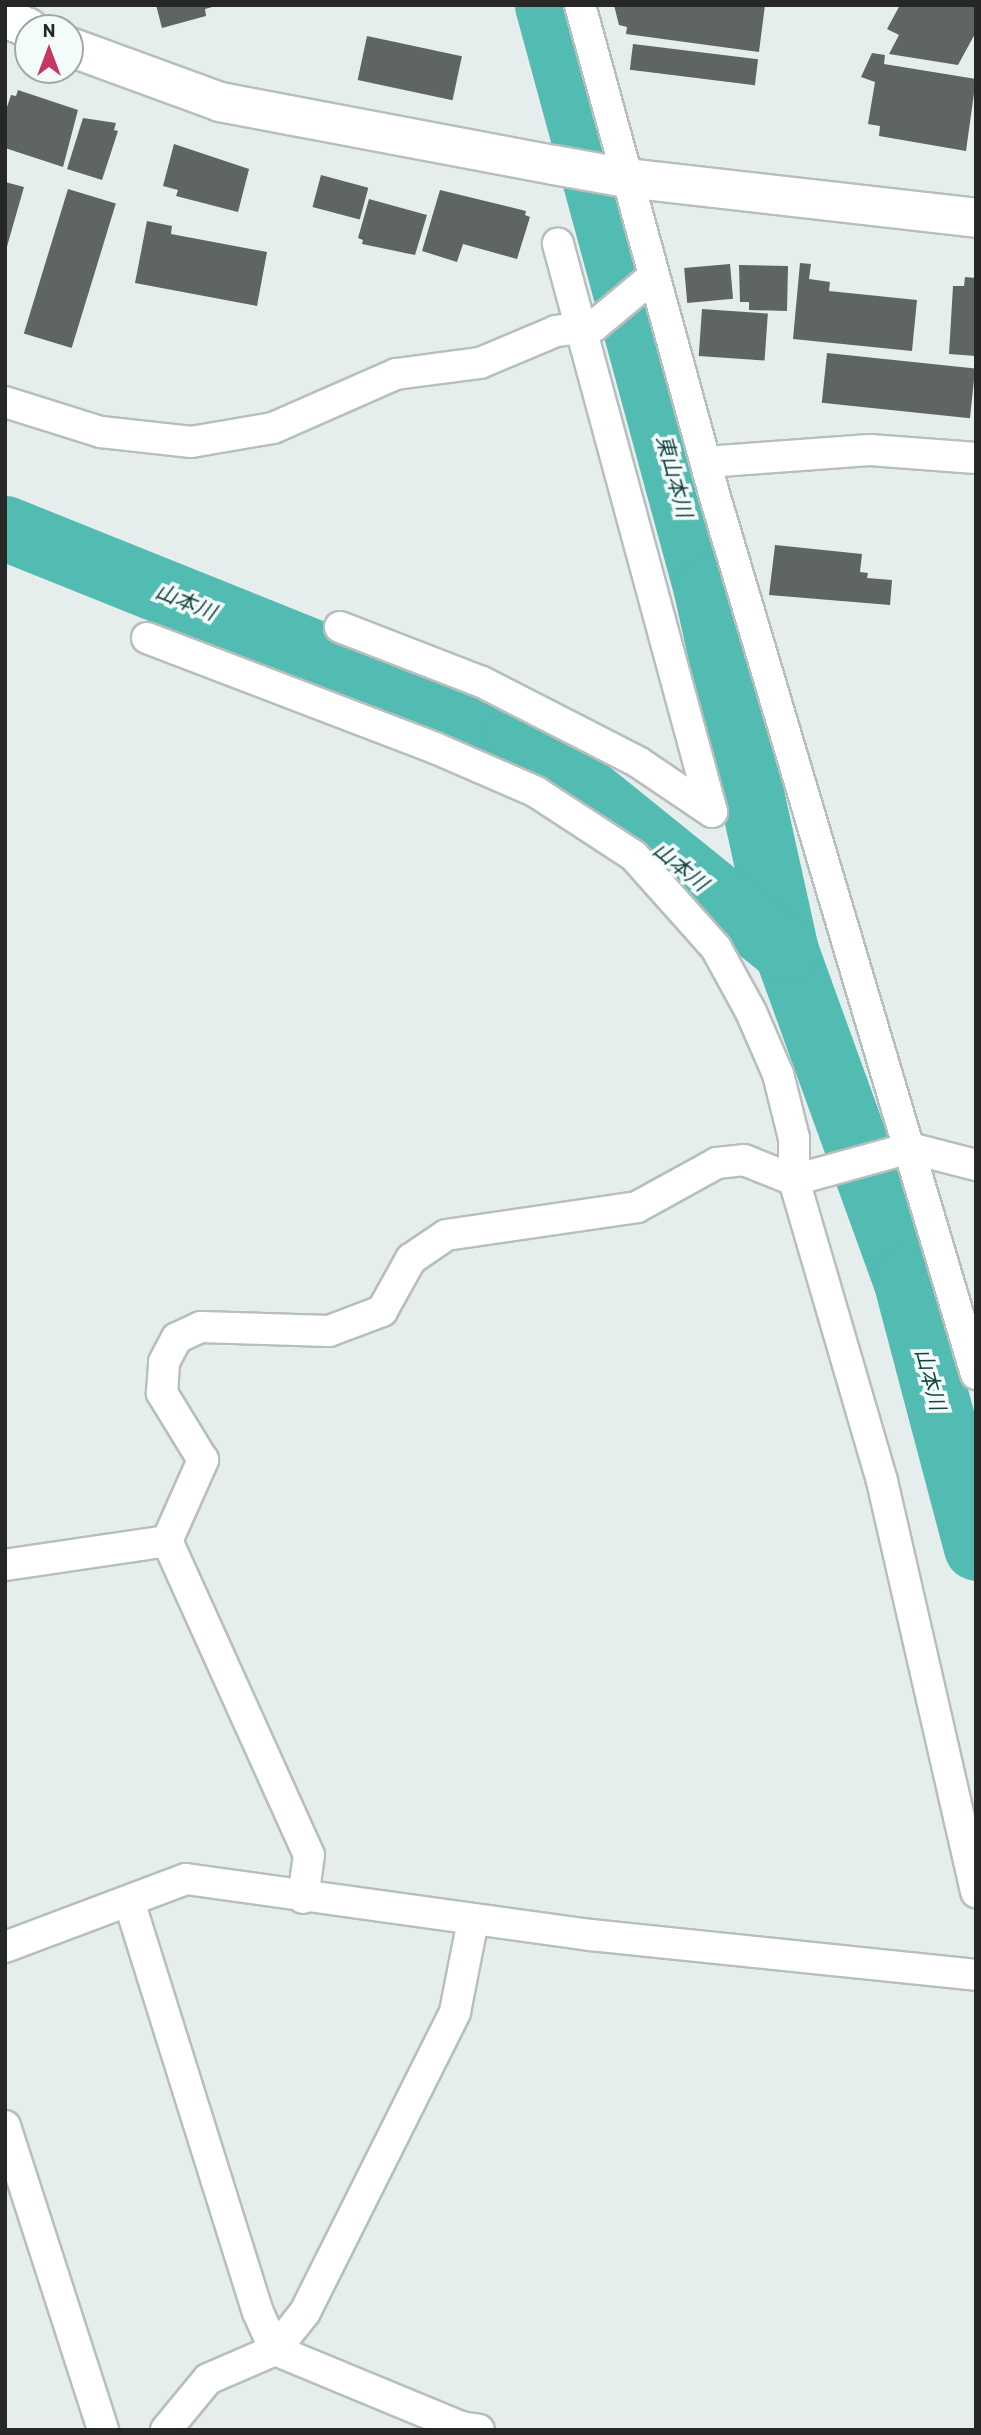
<!DOCTYPE html>
<meta charset="utf-8">
<style>
body{margin:0}
#map{position:relative;width:981px;height:2435px;overflow:hidden;background:#e6eeed;font-family:Barlow,"Noto Sans JP",sans-serif}
div>[style]{position:absolute}
.river>*{height:65px;margin:-32.5px;padding:0 32.5px;transform-origin:32.5px;border-radius:32.5px;background:#52bbb2}
.building>*{inset:0;background:#5e6564;transform-origin:0 0}
.roads{filter:drop-shadow(2px 0 #b7bfbe) drop-shadow(-2px 0 #b7bfbe) drop-shadow(0 2px #b7bfbe) drop-shadow(0 -2px #b7bfbe)}
.street>*{height:30px;margin:-15px;padding:0 15px;transform-origin:15px;border-radius:15px;background:#fff}
.secondary>*{height:38px;margin:-19px;padding:0 19px;transform-origin:19px;border-radius:19px;background:#fff}
span{translate:-50% -50%;white-space:nowrap;text-align:center;line-height:1.15;-webkit-text-stroke:7px #f4fcfb;paint-order:stroke}
.water-label{font-size:21px;color:#154541;font-style:italic}
.frame{position:absolute;inset:0;border:7px solid #252827;pointer-events:none}
.north{position:absolute;left:14px;top:14px;width:70px;height:70px;box-sizing:border-box;background:#f4fcfb;border:2px solid #a1a7a6;border-radius:50%;rotate:0deg;font-size:19px;font-weight:700;line-height:28px;text-align:center;color:#252827}
.north::after{content:'';display:block;margin:auto;width:24px;height:32px;background:#c63862;clip-path:polygon(50% 0,100% 100%,50% 72%,0 100%)}
</style>
<div id="map">
<div class="river">
<div style="left:547px;top:5px;width:606px;rotate:74.79deg"></div>
<div style="left:706px;top:590px;width:370px;rotate:77.5deg"></div>
<div style="left:786px;top:951px;width:349px;rotate:70.1deg"></div>
<div style="left:905px;top:1279px;width:278px;rotate:75.2deg"></div>
<div style="left:5px;top:528px;width:551px;rotate:21.86deg"></div>
<div style="left:516px;top:733px;width:347px;rotate:38.9deg"></div>
</div>
<div class="building">
<div style="clip-path:polygon(156px 5px,216px 5px,216px 6px,205px 9px,206px 16px,162px 28px)"></div>
<div style="clip-path:polygon(614px 5px,765px 5px,759px 52px,626px 34px,627px 27px,619px 25px)"></div>
<div style="clip-path:polygon(900px 5px,976px 5px,976px 32px,958px 65px,889px 54px,899px 35px,887px 29px)"></div>
<div style="left:367px;top:36px;width:97px;height:45px;rotate:12deg"></div>
<div style="left:633px;top:44px;width:126px;height:26px;rotate:7deg"></div>
<div style="clip-path:polygon(872px 53px,885px 55px,884px 64px,976px 79px,966px 151px,879px 136px,880px 126px,868px 124px,875px 82px,861px 77px)"></div>
<div style="clip-path:polygon(18px 90px,78px 110px,63px 167px,5px 148px,5px 113px,11px 95px,16px 96px)"></div>
<div style="clip-path:polygon(83px 118px,116px 123px,114px 130px,118px 131px,102px 180px,67px 169px)"></div>
<div style="clip-path:polygon(174px 144px,249px 169px,238px 212px,176px 196px,178px 190px,163px 186px)"></div>
<div style="left:321px;top:175px;width:49px;height:33px;rotate:15deg"></div>
<div style="clip-path:polygon(5px 182px,24px 187px,6px 250px,5px 250px)"></div>
<div style="left:68px;top:189px;width:50px;height:151px;rotate:17deg"></div>
<div style="clip-path:polygon(440px 190px,526px 211px,525px 215px,530px 217px,517px 259px,463px 244px,457px 262px,422px 251px)"></div>
<div style="clip-path:polygon(369px 199px,427px 215px,415px 255px,362px 244px,363px 240px,358px 238px)"></div>
<div style="clip-path:polygon(147px 221px,172px 226px,171px 234px,267px 252px,257px 306px,135px 283px)"></div>
<div style="clip-path:polygon(800px 263px,811px 264px,809px 279px,830px 282px,829px 291px,917px 300px,912px 351px,793px 339px)"></div>
<div style="left:730px;top:264px;width:35px;height:46px;rotate:85deg"></div>
<div style="clip-path:polygon(739px 265px,788px 266px,787px 311px,749px 310px,749px 302px,740px 302px)"></div>
<div style="clip-path:polygon(965px 277px,976px 278px,976px 356px,949px 354px,953px 286px,964px 286px)"></div>
<div style="left:702px;top:309px;width:66px;height:47px;rotate:4deg"></div>
<div style="left:827px;top:353px;width:149px;height:50px;rotate:6deg"></div>
<div style="clip-path:polygon(775px 545px,862px 554px,860px 572px,868px 573px,867px 578px,892px 580px,890px 605px,769px 595px)"></div>
</div>
<div class="roads">
<div class="street">
<div style="left:580px;top:5px;width:510px;rotate:74.66deg"></div>
<div style="left:715px;top:497px;width:915px;rotate:73.43deg"></div>
<div style="left:5px;top:402px;width:101px;rotate:17.4deg"></div>
<div style="left:101px;top:432px;width:91px;rotate:6.3deg"></div>
<div style="left:191px;top:442px;width:83px;rotate:-9.7deg"></div>
<div style="left:273px;top:428px;width:134px;rotate:-23.7deg"></div>
<div style="left:396px;top:374px;width:85px;rotate:-7.5deg"></div>
<div style="left:480px;top:363px;width:82px;rotate:-22.8deg"></div>
<div style="left:556px;top:331px;width:38px;rotate:-7deg"></div>
<div style="left:594px;top:326px;width:78px;rotate:-39.8deg"></div>
<div style="left:706px;top:462px;width:164px;rotate:-4.2deg"></div>
<div style="left:870px;top:450px;width:106px;rotate:4.3deg"></div>
<div style="left:340px;top:627px;width:152px;rotate:21.2deg"></div>
<div style="left:482px;top:682px;width:175px;rotate:27.1deg"></div>
<div style="left:638px;top:762px;width:89px;rotate:34deg"></div>
<div style="left:712px;top:812px;width:589px;rotate:-105.17deg"></div>
<div style="left:147px;top:638px;width:308px;rotate:20.9deg"></div>
<div style="left:435px;top:748px;width:110px;rotate:23.5deg"></div>
<div style="left:536px;top:792px;width:117px;rotate:33.1deg"></div>
<div style="left:634px;top:856px;width:123px;rotate:48.3deg"></div>
<div style="left:716px;top:948px;width:73px;rotate:61.3deg"></div>
<div style="left:751px;top:1012px;width:68px;rotate:66.5deg"></div>
<div style="left:778px;top:1074px;width:66px;rotate:76deg"></div>
<div style="left:794px;top:1138px;width:42px;rotate:90deg"></div>
<div style="left:794px;top:1180px;width:314px;rotate:73.7deg"></div>
<div style="left:882px;top:1481px;width:422px;rotate:77.1deg"></div>
<div style="left:5px;top:1565px;width:164px;rotate:-8.4deg"></div>
<div style="left:303px;top:1898px;width:43px;rotate:-82.1deg"></div>
<div style="left:309px;top:1855px;width:345px;rotate:-114.3deg"></div>
<div style="left:167px;top:1541px;width:89px;rotate:-66deg"></div>
<div style="left:203px;top:1460px;width:79px;rotate:-121.5deg"></div>
<div style="left:162px;top:1393px;width:31px;rotate:-86deg"></div>
<div style="left:164px;top:1362px;width:27px;rotate:-62deg"></div>
<div style="left:177px;top:1338px;width:26px;rotate:-25deg"></div>
<div style="left:201px;top:1327px;width:128px;rotate:1.8deg"></div>
<div style="left:329px;top:1331px;width:57px;rotate:-20.7deg"></div>
<div style="left:382px;top:1311px;width:60px;rotate:-60.9deg"></div>
<div style="left:411px;top:1259px;width:42px;rotate:-34.4deg"></div>
<div style="left:446px;top:1235px;width:193px;rotate:-8.3deg"></div>
<div style="left:637px;top:1207px;width:91px;rotate:-28.8deg"></div>
<div style="left:717px;top:1163px;width:27px;rotate:-6deg"></div>
<div style="left:744px;top:1160px;width:54px;rotate:21.8deg"></div>
<div style="left:794px;top:1180px;width:120px;rotate:-15.4deg"></div>
<div style="left:910px;top:1148px;width:68px;rotate:14.4deg"></div>
<div style="left:129px;top:1901px;width:431px;rotate:72.6deg"></div>
<div style="left:258px;top:2312px;width:42px;rotate:65.9deg"></div>
<div style="left:275px;top:2350px;width:201px;rotate:22.5deg"></div>
<div style="left:461px;top:2427px;width:18px;rotate:9deg"></div>
<div style="left:5px;top:1947px;width:193px;rotate:-20.6deg"></div>
<div style="left:186px;top:1879px;width:409px;rotate:7.9deg"></div>
<div style="left:591px;top:1935px;width:387px;rotate:5.9deg"></div>
<div style="left:5px;top:2126px;width:319px;rotate:72.1deg"></div>
<div style="left:166px;top:2430px;width:66px;rotate:-50.5deg"></div>
<div style="left:208px;top:2379px;width:73px;rotate:-23.4deg"></div>
<div style="left:275px;top:2350px;width:48px;rotate:-51.7deg"></div>
<div style="left:305px;top:2312px;width:335px;rotate:-63.4deg"></div>
<div style="left:455px;top:2012px;width:94px;rotate:-78.9deg"></div>
</div>
<div class="secondary">
<div style="left:5px;top:18px;width:25px;rotate:23deg"></div>
<div style="left:70px;top:47px;width:160px;rotate:20.1deg"></div>
<div style="left:220px;top:102px;width:340px;rotate:10.7deg"></div>
<div style="left:554px;top:165px;width:74px;rotate:10.1deg"></div>
<div style="left:627px;top:178px;width:351px;rotate:6.5deg"></div>
</div>
</div>
<div class="water-label">
<span style="left:675px;top:476px;rotate:75deg">東山本川</span>
<span style="left:186px;top:601px;rotate:22deg">山本川</span>
<span style="left:681px;top:866px;rotate:39deg">山本川</span>
<span style="left:931px;top:1379px;rotate:75deg">山本川</span>
</div>
<div class="frame"></div>
<div class="north">N</div>
</div>
